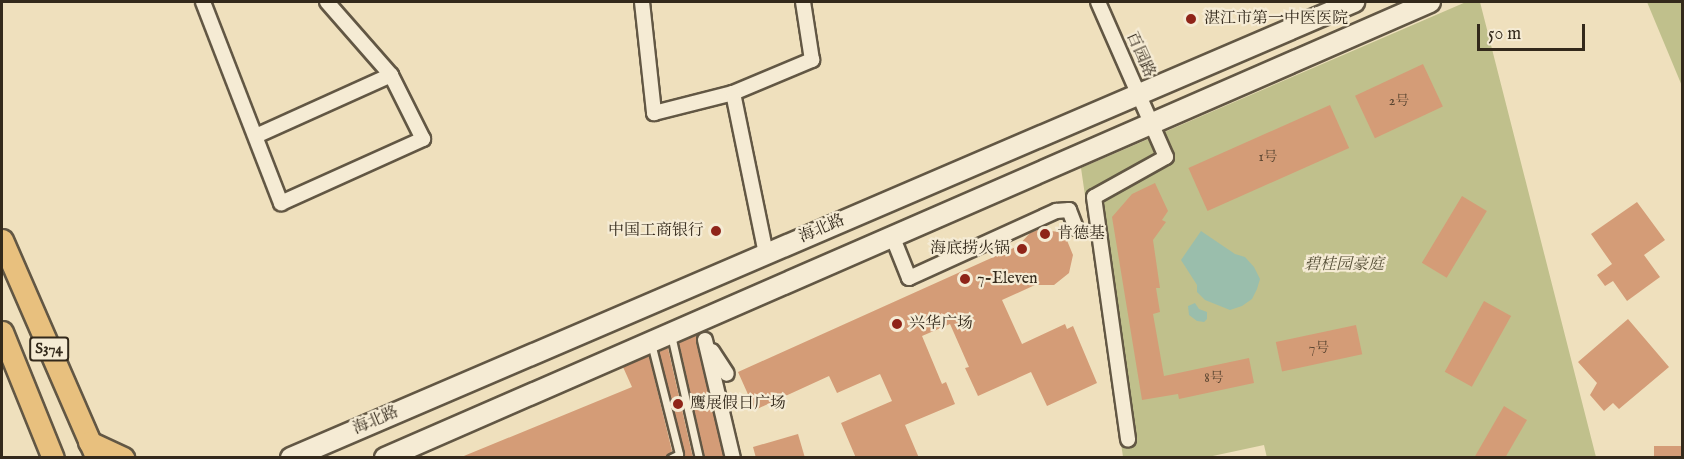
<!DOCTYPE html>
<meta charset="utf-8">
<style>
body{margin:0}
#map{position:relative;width:1684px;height:459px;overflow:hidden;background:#efe0bd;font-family:"IM FELL English","Noto Serif SC",serif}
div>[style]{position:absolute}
.green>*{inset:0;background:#c0c08c}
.water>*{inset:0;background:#9abeac}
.building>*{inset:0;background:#d49c77;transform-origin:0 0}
.roads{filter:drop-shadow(2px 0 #625744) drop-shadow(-2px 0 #625744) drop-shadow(0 2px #625744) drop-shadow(0 -2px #625744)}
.lane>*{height:7px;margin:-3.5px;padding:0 3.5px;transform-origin:3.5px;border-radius:3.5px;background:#f5ebd4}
.street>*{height:14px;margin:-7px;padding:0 7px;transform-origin:7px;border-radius:7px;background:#f5ebd4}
.secondary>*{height:20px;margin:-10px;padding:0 10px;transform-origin:10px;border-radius:10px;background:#f5ebd4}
.primary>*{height:21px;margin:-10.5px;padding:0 10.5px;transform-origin:10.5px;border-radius:10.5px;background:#e8c07e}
.dots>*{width:16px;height:16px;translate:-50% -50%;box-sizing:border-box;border:3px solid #f5ebd4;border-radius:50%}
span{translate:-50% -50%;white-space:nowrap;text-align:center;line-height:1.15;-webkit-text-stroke:4.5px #f5ebd4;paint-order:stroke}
.number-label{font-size:14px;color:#5b4632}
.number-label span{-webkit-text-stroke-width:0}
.shield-label span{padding:2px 4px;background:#f5ebd4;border:2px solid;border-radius:4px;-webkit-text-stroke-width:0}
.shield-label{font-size:15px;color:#33291b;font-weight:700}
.poi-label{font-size:16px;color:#33291b}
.left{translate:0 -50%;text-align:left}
.right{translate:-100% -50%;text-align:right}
.street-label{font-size:16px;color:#33291b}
.park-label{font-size:16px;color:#564f37;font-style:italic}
.frame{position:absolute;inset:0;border:3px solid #33291b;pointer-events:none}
.scale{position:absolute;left:1477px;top:24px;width:108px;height:27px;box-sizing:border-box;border:3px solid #33291b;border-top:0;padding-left:8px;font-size:18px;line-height:21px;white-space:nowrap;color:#33291b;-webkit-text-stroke:4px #f5ebd4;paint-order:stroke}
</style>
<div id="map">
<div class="green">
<div style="clip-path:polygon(1466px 2px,1480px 2px,1596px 457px,1267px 458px,1264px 445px,1208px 457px,1123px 457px,1081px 168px)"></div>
<div style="clip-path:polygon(1647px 2px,1682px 2px,1682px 86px)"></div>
</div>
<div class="water">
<div style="clip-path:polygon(1201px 231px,1235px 254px,1245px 257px,1254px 267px,1260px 279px,1257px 289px,1252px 299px,1242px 306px,1230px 310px,1205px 300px,1197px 292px,1197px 285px,1181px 260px)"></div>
<div style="clip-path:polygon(1195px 303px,1199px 309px,1207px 312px,1207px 319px,1204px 322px,1197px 321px,1189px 315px,1188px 306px)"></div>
</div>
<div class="building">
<div style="left:1423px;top:64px;width:47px;height:75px;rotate:65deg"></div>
<div style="left:1330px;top:105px;width:47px;height:155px;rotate:66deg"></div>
<div style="clip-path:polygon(1155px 183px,1168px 211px,1162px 220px,1166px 222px,1153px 240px,1160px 288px,1156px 288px,1160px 312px,1153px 314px,1164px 376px,1249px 358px,1254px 383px,1179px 399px,1178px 394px,1142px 400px,1112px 217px,1132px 194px)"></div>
<div style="left:1462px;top:196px;width:29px;height:78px;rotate:31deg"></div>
<div style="clip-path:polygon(1637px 202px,1665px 240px,1644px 255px,1660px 277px,1627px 301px,1613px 281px,1605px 286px,1597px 275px,1612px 264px,1591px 234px)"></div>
<div style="clip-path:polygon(1040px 229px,1058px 232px,1066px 238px,1073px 255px,1069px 273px,1054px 285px,1035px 285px,1002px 300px,1022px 344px,1065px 324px,1067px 329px,1073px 326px,1097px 383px,1047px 406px,1031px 372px,978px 396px,965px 368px,969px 367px,950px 324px,922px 336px,942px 384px,946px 382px,955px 404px,905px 425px,919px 458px,856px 458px,841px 423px,892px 401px,880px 374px,837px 393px,829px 376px,755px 410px,738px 372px,1018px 246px,1030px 233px)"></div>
<div style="left:1484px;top:301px;width:31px;height:81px;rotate:29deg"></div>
<div style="clip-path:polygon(1628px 319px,1669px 367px,1619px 409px,1613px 403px,1604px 411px,1590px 395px,1597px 383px,1578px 362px)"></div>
<div style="left:1356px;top:325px;width:30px;height:82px;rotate:78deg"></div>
<div style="clip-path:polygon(698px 334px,696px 342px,724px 458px,705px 458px,679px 343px)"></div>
<div style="clip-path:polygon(668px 348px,693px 458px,683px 458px,684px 453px,659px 352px)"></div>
<div style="clip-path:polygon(649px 356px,672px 451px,665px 458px,459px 458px,632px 387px,623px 367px)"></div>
<div style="clip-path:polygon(1504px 406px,1527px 420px,1505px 458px,1474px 458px)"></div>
<div style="clip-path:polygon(798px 434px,805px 458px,756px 458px,753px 447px)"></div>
<div style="left:1654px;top:446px;width:29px;height:12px"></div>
</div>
<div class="roads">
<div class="lane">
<div style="left:671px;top:335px;width:126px;rotate:77.2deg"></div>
<div style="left:651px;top:343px;width:114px;rotate:75.8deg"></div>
<div style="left:679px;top:454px;width:9px;rotate:153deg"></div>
</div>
<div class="street">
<div style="left:203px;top:2px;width:216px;rotate:68.8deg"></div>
<div style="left:281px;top:203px;width:156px;rotate:-24.3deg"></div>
<div style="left:423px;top:139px;width:72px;rotate:-116.6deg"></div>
<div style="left:391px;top:75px;width:148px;rotate:155.7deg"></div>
<div style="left:327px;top:2px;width:97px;rotate:48.8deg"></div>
<div style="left:642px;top:2px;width:112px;rotate:83.8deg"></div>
<div style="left:654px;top:113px;width:81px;rotate:-14.2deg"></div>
<div style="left:733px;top:93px;width:86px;rotate:-22.7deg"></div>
<div style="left:812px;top:60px;width:59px;rotate:-98.8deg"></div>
<div style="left:1098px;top:2px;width:169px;rotate:66.3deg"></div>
<div style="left:1166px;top:157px;width:82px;rotate:150.9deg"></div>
<div style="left:1094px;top:197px;width:245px;rotate:82deg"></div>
<div style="left:733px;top:93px;width:164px;rotate:78.4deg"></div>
<div style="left:893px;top:238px;width:43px;rotate:68.2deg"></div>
<div style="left:909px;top:278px;width:162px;rotate:-24.5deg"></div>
<div style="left:1056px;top:211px;width:13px;rotate:-4deg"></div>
<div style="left:1069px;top:210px;width:19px;rotate:69deg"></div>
<div style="left:705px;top:340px;width:121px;rotate:76.7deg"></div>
<div style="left:712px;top:351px;width:27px;rotate:57deg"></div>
</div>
<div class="secondary">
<div style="left:291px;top:458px;width:1157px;rotate:-23.22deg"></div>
<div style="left:385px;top:458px;width:1140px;rotate:-23.57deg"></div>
</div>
<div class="primary">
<div style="left:2px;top:240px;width:238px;rotate:66.5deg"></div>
<div style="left:2px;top:332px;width:136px;rotate:68deg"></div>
<div style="left:89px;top:442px;width:38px;rotate:25deg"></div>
</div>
</div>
<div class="dots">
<div style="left:1191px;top:19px;background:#8f2418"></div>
<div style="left:716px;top:231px;background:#8f2418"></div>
<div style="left:1045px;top:234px;background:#8f2418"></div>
<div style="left:1022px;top:249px;background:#8f2418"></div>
<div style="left:965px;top:279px;background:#8f2418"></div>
<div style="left:897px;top:324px;background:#8f2418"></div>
<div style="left:678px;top:404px;background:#8f2418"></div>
</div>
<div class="number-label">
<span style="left:1399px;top:101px">2号</span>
<span style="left:1268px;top:157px">1号</span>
<span style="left:1319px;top:348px">7号</span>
<span style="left:1214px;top:378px">8号</span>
</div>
<div class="shield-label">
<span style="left:49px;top:349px">S374</span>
</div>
<div class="poi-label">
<span class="left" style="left:1204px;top:19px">湛江市第一中医医院</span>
<span class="right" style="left:704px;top:231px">中国工商银行</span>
<span class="left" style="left:1057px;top:234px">肯德基</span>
<span class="right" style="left:1010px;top:249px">海底捞火锅</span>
<span class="left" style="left:977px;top:279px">7-Eleven</span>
<span class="left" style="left:909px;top:324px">兴华广场</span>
<span class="left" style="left:690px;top:404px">鹰展假日广场</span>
</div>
<div class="street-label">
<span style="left:1140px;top:55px;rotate:66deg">百园路</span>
<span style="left:822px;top:229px;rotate:-23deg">海北路</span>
<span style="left:376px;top:421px;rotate:-23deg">海北路</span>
</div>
<div class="park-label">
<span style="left:1344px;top:265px">碧桂园豪庭</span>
</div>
<div class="frame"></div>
<div class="scale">50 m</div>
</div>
